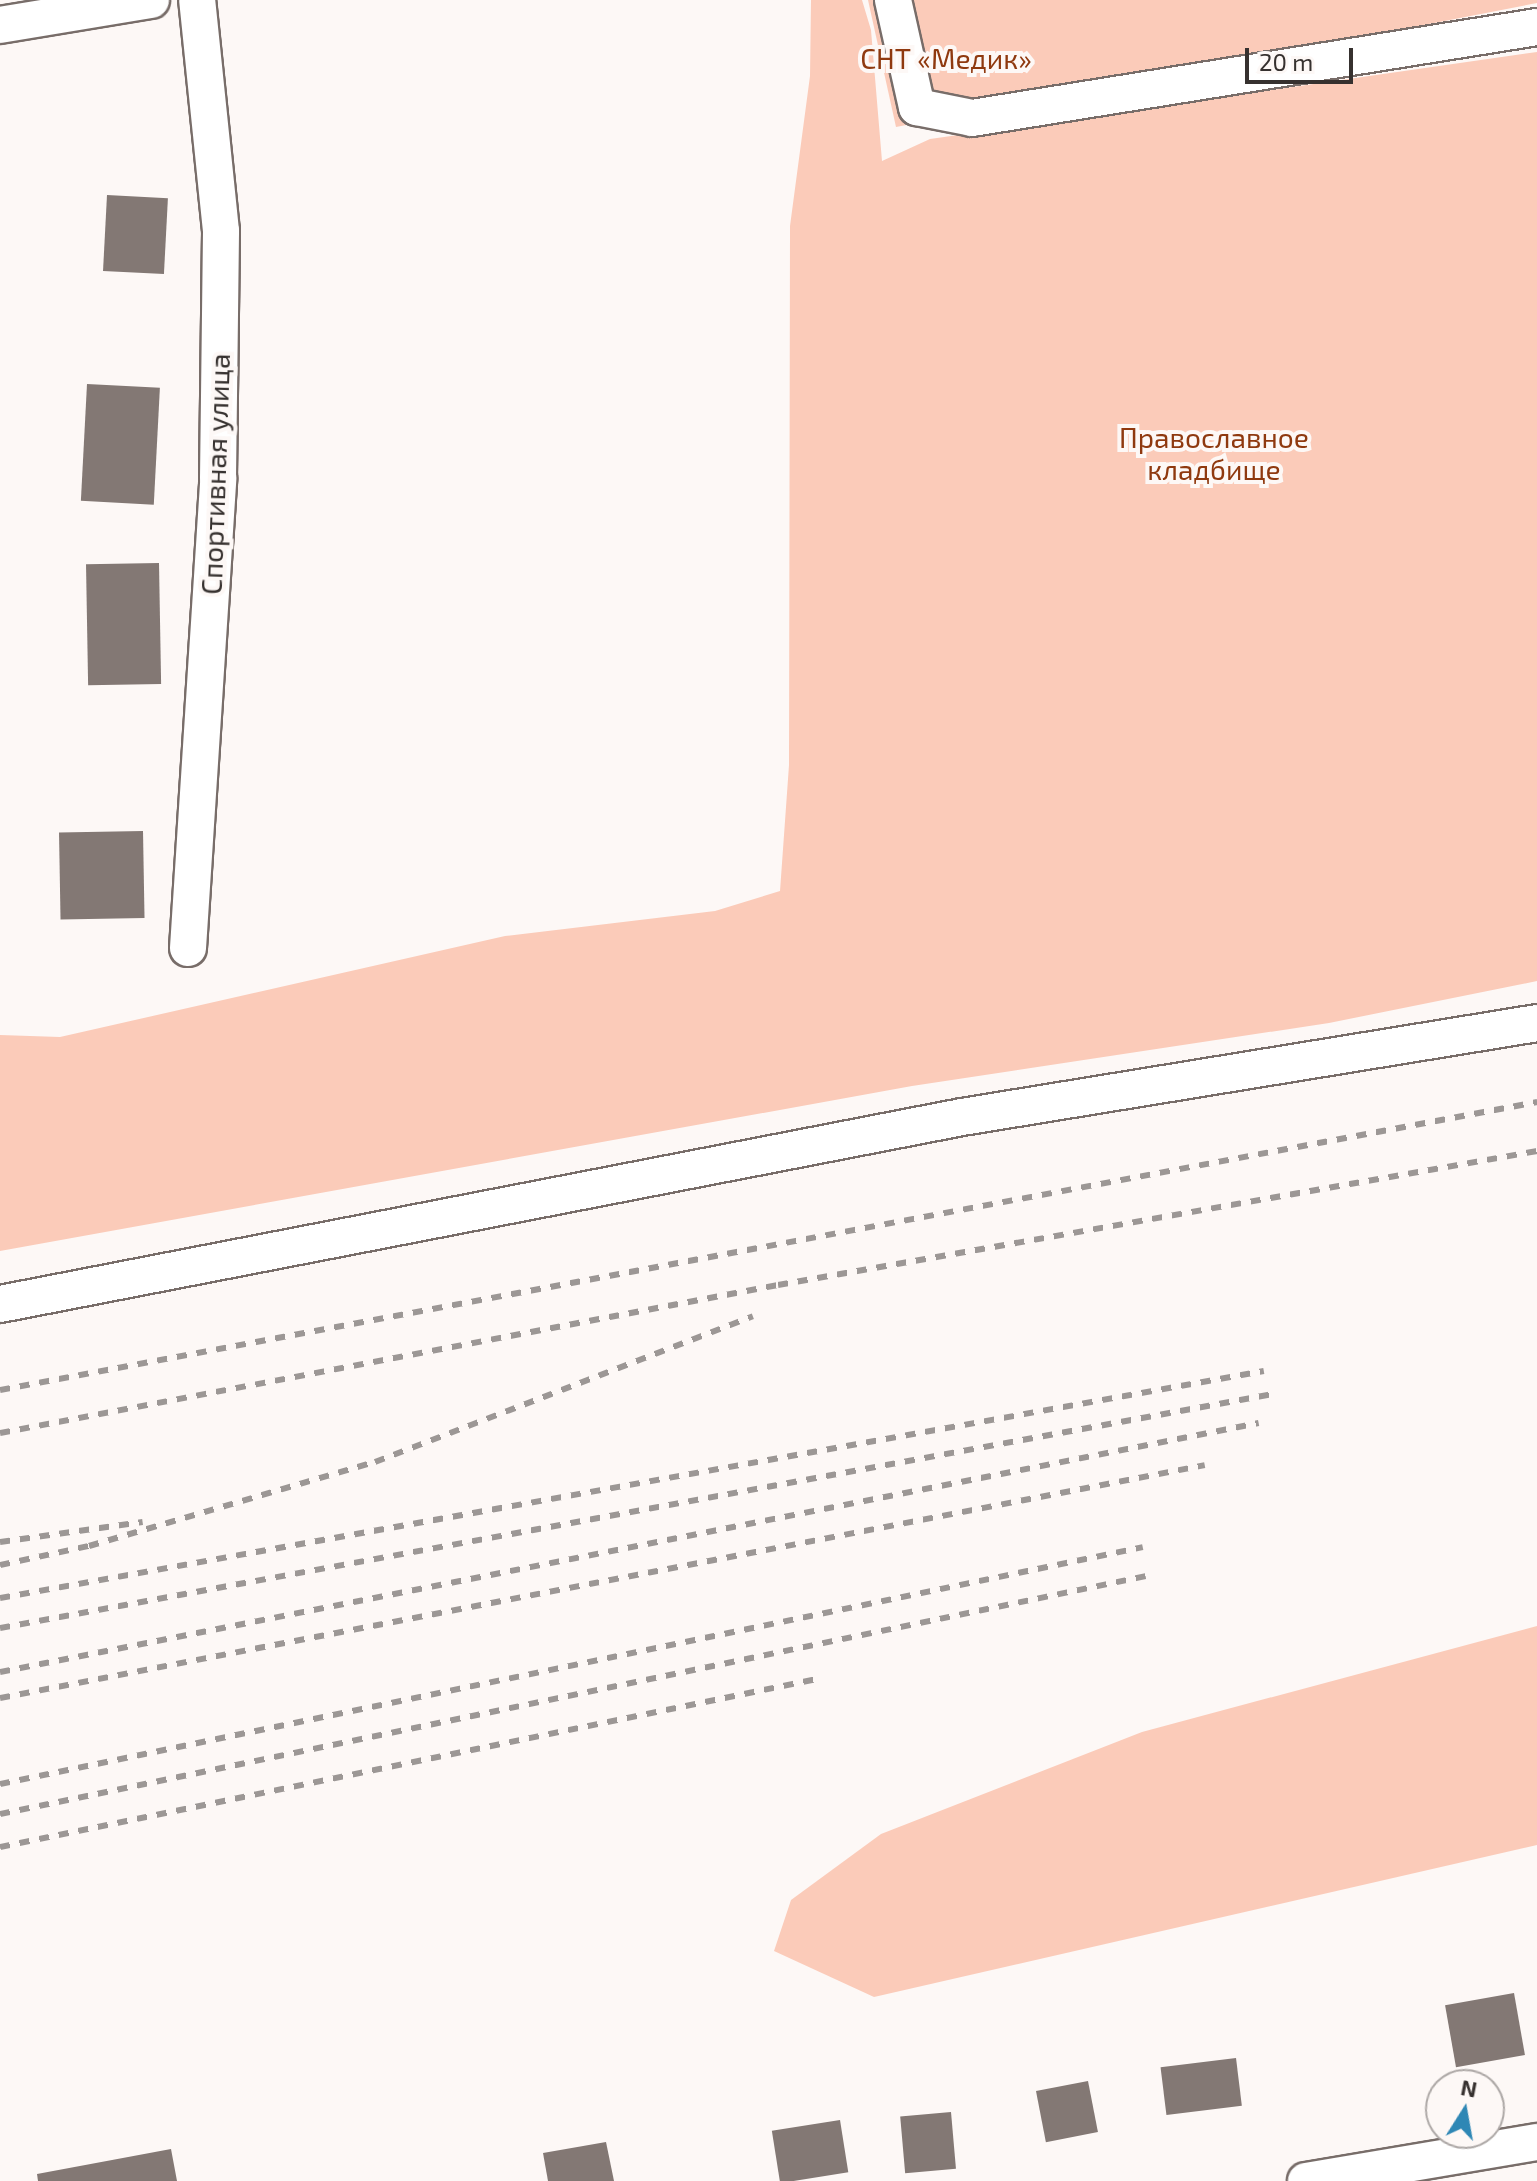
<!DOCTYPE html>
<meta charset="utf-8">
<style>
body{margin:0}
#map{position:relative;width:1537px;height:2181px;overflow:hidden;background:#fdf8f6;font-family:"Exo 2",sans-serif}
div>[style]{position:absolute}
.green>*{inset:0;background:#fbcbb9}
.building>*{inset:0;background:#837874;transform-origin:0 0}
.roads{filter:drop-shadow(2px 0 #786d69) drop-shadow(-2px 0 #786d69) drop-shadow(0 2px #786d69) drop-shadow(0 -2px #786d69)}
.street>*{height:36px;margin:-18px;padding:0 18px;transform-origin:18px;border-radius:18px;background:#fff}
.rail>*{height:6px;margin-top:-3px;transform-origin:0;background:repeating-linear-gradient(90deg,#9c9795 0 10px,transparent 0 20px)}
span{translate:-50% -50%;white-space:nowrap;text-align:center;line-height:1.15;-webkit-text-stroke:8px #fdf8f6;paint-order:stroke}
.park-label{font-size:28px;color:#8f390f}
.street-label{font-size:28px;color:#36312f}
.north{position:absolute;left:1425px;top:2069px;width:80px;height:80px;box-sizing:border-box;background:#fdf8f6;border:2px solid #ada8a6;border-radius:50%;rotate:11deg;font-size:22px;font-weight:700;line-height:32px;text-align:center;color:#36312f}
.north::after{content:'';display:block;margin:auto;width:28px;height:36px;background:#2e87b5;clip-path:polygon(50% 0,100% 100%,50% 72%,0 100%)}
.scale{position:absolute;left:1245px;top:48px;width:108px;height:36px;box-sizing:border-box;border:4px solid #36312f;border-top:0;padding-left:10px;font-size:24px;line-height:28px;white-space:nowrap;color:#36312f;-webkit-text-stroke:6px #fdf8f6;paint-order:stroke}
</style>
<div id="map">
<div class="green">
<div style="clip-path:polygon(811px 0,862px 0,871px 30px,882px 161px,930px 139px,1537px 52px,1537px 981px,1329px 1023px,912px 1086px,0 1251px,0 1035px,60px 1037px,505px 936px,715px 911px,780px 891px,789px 765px,790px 226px,810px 76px)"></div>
<div style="clip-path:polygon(868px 0,1537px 0,1537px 3px,896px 127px)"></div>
<div style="clip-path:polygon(1537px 1626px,1537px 1845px,874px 1997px,774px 1951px,791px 1900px,881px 1834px,1142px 1732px)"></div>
</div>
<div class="building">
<div style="left:107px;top:195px;width:61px;height:76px;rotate:3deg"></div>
<div style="left:87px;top:384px;width:73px;height:117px;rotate:3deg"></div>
<div style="left:159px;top:563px;width:121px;height:73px;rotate:89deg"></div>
<div style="left:143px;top:831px;width:87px;height:84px;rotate:89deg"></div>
<div style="left:1514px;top:1993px;width:63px;height:70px;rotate:80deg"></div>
<div style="left:1236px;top:2058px;width:48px;height:76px;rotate:83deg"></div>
<div style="left:1088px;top:2081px;width:52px;height:53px;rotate:79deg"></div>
<div style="left:951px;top:2112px;width:57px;height:51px;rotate:85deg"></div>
<div style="left:840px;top:2120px;width:53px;height:69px;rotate:81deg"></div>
<div style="clip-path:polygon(606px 2142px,614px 2181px,548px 2181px,543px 2153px)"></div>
<div style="clip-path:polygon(171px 2149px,177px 2181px,38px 2181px,37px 2174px)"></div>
</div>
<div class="roads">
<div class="street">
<div style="left:893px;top:0;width:110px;rotate:77.4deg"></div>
<div style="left:917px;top:107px;width:56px;rotate:11.3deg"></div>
<div style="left:972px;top:118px;width:572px;rotate:-9.15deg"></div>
<div style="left:0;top:25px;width:153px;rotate:-9.4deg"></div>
<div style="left:188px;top:948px;width:471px;rotate:-86.3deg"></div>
<div style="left:218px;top:478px;width:247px;rotate:-89.3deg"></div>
<div style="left:221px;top:231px;width:232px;rotate:-95.9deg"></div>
<div style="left:0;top:1304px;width:980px;rotate:-11deg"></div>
<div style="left:962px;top:1117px;width:583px;rotate:-9.28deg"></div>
<div style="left:1306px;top:2181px;width:234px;rotate:-9.6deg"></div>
</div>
</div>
<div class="rail">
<div style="left:0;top:1390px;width:1564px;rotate:-10.61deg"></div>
<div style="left:0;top:1433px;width:792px;rotate:-10.77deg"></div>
<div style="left:778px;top:1285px;width:771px;rotate:-10.01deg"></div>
<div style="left:0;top:1542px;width:144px;rotate:-8deg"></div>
<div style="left:0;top:1565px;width:91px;rotate:-12.1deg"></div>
<div style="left:89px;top:1546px;width:298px;rotate:-16.4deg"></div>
<div style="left:375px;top:1462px;width:405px;rotate:-21.1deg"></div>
<div style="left:0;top:1598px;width:1284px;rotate:-10.18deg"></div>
<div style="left:0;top:1628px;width:1293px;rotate:-10.42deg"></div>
<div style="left:0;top:1672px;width:1283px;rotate:-11.19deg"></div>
<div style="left:0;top:1698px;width:1227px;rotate:-10.94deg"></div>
<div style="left:0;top:1784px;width:1167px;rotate:-11.71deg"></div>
<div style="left:0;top:1814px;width:1170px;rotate:-11.73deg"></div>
<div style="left:0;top:1847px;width:834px;rotate:-11.62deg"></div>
</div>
<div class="park-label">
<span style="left:946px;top:58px">СНТ «Медик»</span>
<span style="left:1214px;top:453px">Православное<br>кладбище</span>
</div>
<div class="street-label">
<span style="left:215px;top:474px;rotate:-88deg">Спортивная улица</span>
</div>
<div class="north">N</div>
<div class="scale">20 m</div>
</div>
